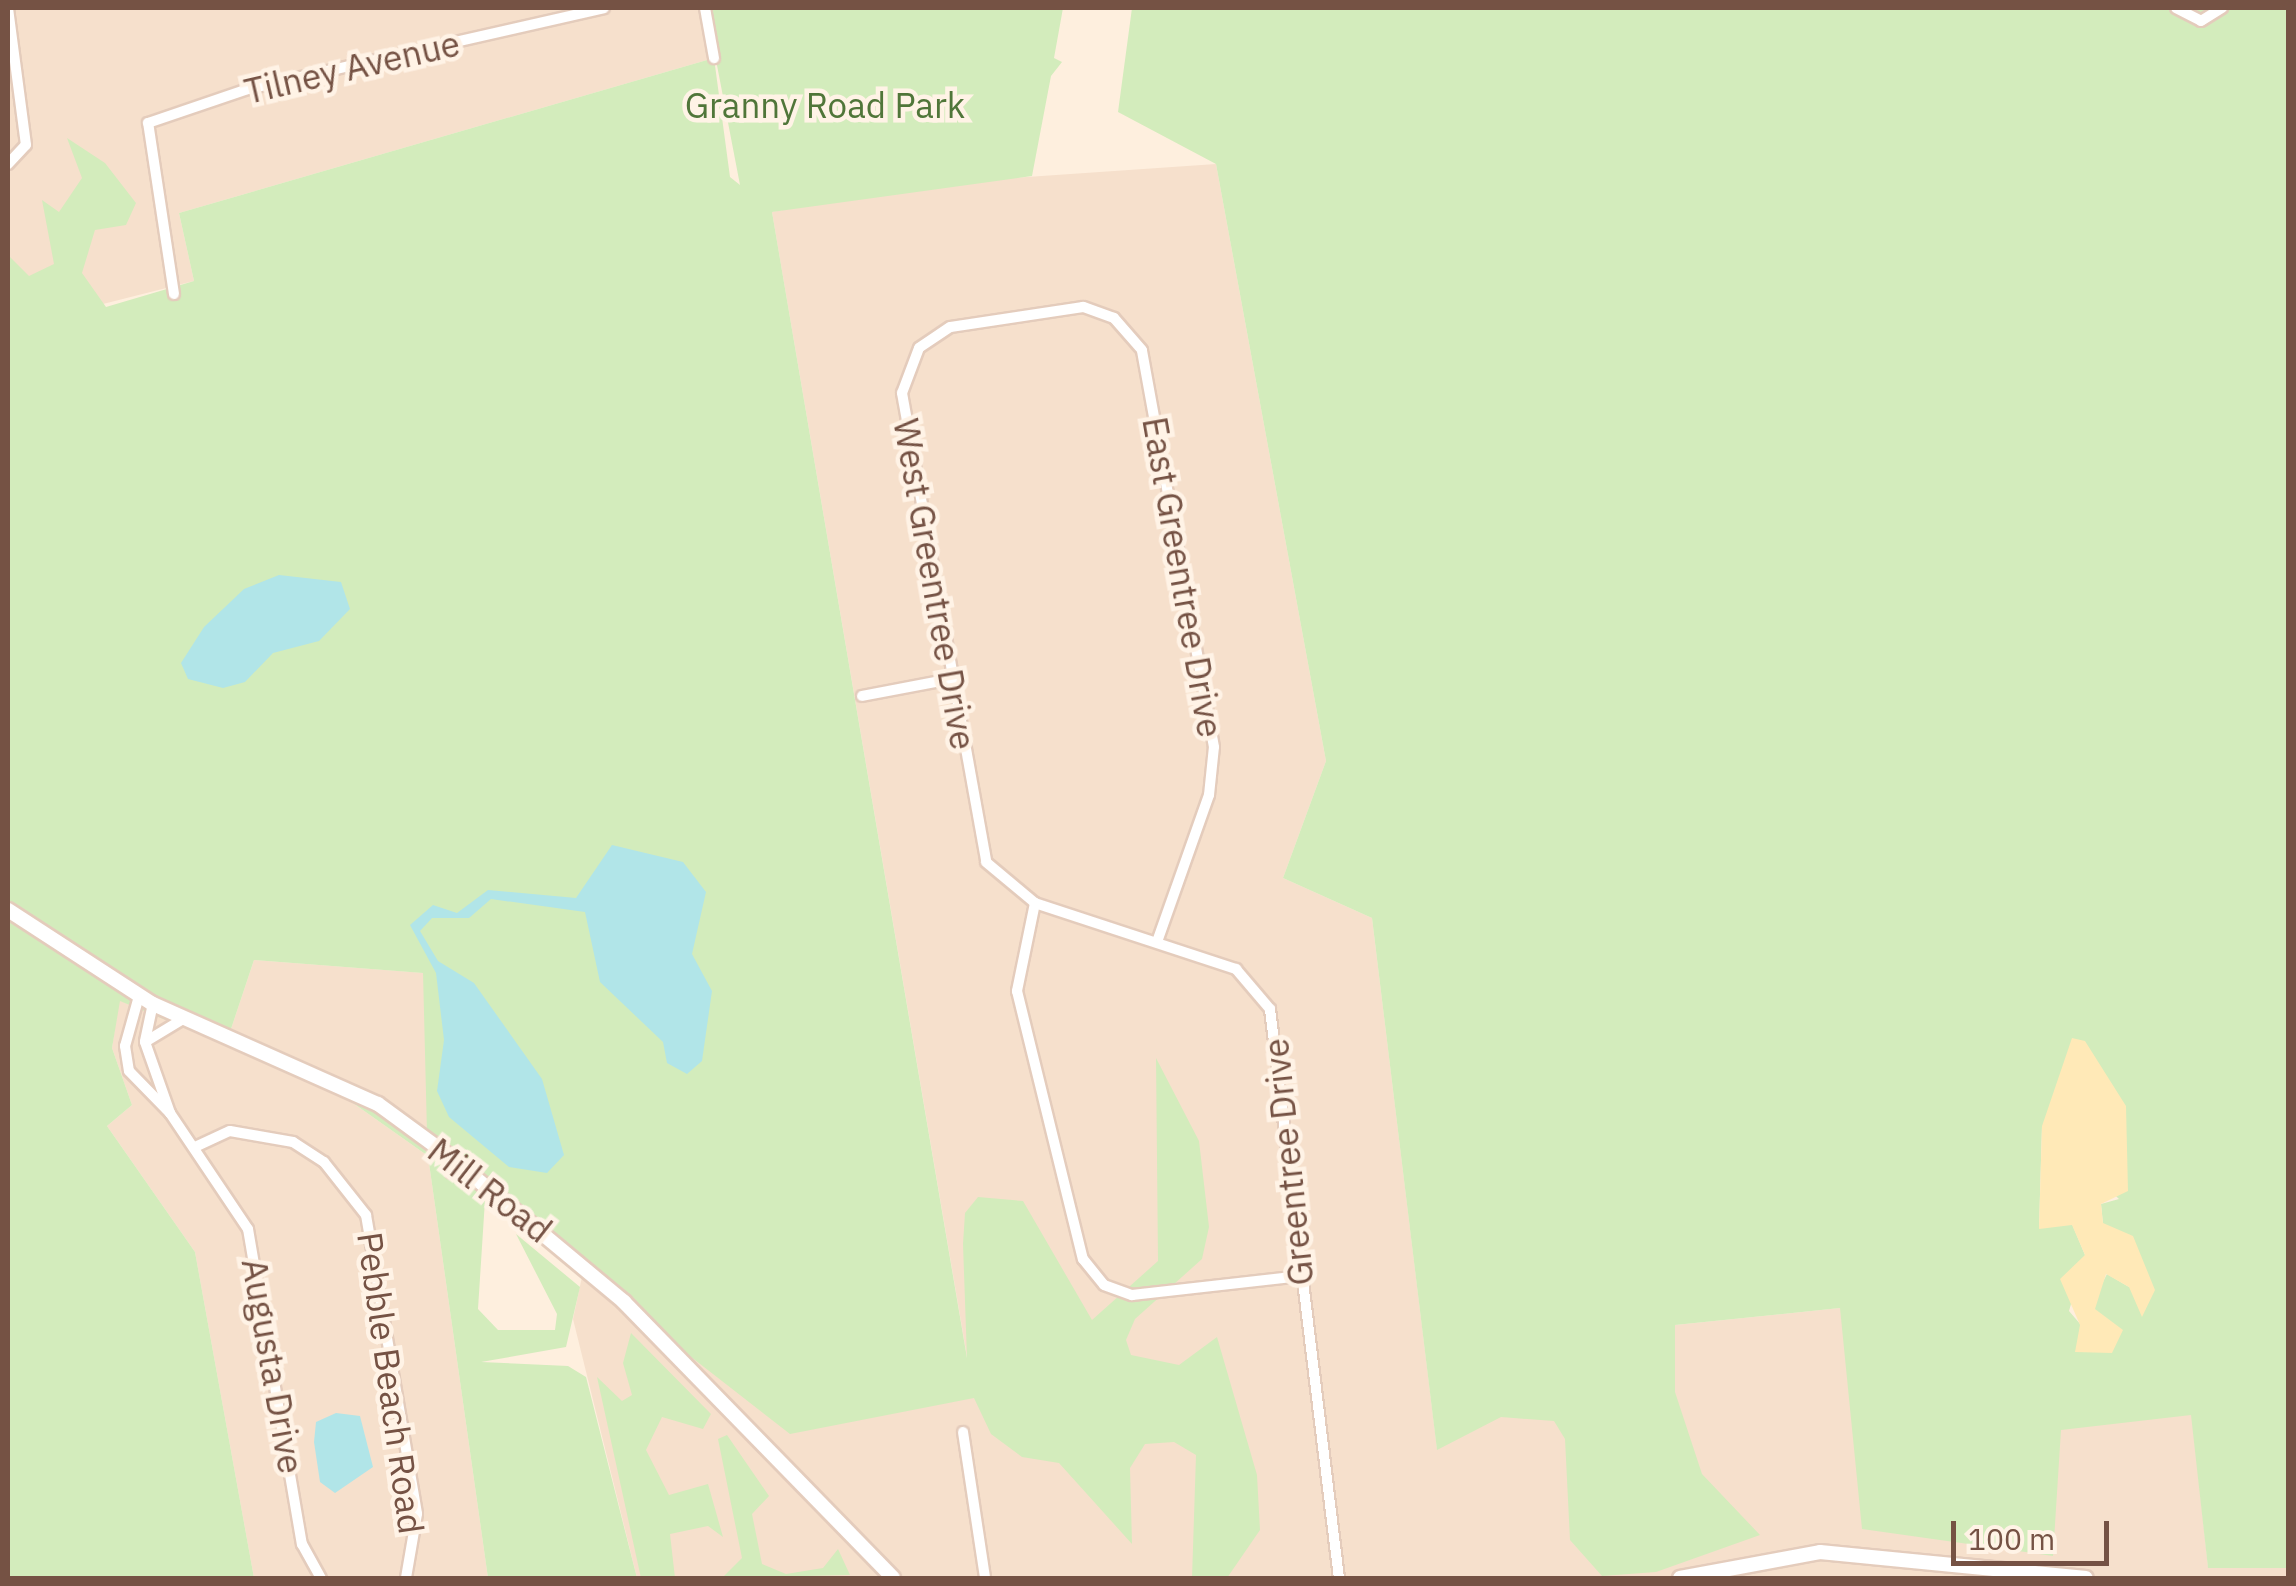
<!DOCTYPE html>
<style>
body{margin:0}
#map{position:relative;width:2296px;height:1586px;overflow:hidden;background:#feefde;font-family:"IBM Plex Sans",sans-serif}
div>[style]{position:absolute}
.residential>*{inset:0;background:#f6e0cc}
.green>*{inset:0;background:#d3ecbc}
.sand>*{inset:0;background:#ffe9b7}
.water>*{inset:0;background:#b1e5e8}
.roads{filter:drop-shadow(2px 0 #e4ccbc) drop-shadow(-2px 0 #e4ccbc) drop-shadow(0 2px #e4ccbc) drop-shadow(0 -2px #e4ccbc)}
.minor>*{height:10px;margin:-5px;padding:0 5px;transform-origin:5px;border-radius:5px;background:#fff}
.secondary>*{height:14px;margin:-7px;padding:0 7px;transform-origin:7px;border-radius:7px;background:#fff}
span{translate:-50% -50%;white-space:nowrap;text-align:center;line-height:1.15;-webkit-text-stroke:9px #fff3e6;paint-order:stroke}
.street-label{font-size:35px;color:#755244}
.park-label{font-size:35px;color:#507639}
.frame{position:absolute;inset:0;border:10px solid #755244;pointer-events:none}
.scale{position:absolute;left:1951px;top:1521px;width:158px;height:45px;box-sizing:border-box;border:5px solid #755244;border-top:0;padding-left:12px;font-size:30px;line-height:35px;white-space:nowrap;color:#755244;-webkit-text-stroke:8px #fff3e6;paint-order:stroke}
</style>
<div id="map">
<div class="residential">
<div style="clip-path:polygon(8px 8px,706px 8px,714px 58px,179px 213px,194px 281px,8px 328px)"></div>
<div style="clip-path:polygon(1216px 164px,1326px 761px,1283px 878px,1372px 918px,1437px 1449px,1675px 1325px,1840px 1308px,2061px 1429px,2192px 1414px,2208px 1567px,2288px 1568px,2288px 1578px,637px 1578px,573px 1319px,583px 1272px,974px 1398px,772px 212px,925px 184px)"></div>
<div style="clip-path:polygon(254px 960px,424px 973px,428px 1134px,230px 1032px)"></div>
<div style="clip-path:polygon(119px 1000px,336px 1091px,428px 1156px,488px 1578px,254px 1578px,195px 1252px,107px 1126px,132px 1105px,112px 1048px)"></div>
</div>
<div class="green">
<div style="clip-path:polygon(evenodd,706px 8px,1063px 8px,1054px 58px,1062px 62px,1051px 76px,1032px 176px,772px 212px,967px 1358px,963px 1244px,965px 1213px,978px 1197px,1023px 1201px,1092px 1320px,1158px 1261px,1156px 1058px,1199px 1141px,1209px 1227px,1202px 1259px,1135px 1319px,1126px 1340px,1131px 1355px,1179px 1365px,1217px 1337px,1257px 1475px,1260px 1530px,1227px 1578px,1192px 1578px,1196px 1455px,1174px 1442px,1145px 1444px,1130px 1468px,1132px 1544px,1059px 1463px,1022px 1457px,991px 1434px,974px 1398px,790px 1434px,473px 1187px,485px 1200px,478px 1309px,498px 1330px,555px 1330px,557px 1314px,516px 1234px,580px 1287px,566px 1347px,481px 1362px,568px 1366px,586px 1377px,637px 1578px,488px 1578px,428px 1156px,336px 1091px,120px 1001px,112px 1048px,132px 1105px,107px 1126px,195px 1252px,254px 1578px,8px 1578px,8px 255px,29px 276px,54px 264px,42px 200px,59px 212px,82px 178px,67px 138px,105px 163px,136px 203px,126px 225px,95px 230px,82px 273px,106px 307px,194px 281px,179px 213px,714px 58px,730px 177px,740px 185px,706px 8px,254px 960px,423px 973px,427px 1133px,348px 1083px,230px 1032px,254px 960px)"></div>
<div style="clip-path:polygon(evenodd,1132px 8px,2288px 8px,2288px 1568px,2208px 1568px,2191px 1415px,2061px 1430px,2053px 1556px,1862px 1529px,1840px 1308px,1675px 1325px,1675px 1392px,1702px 1474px,1760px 1535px,1656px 1572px,1602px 1576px,1570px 1540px,1565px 1439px,1554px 1421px,1501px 1417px,1437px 1450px,1372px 918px,1283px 878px,1326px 761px,1216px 164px,1118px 112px,1132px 8px,2042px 1126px,2119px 1199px,2101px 1204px,2103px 1224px,2129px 1287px,2107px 1274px,2081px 1325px,2069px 1311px,2085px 1255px,2072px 1224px,2039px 1228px,2042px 1126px)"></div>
<div style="clip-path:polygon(631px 1333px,711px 1414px,703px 1429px,662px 1417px,646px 1450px,669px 1495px,708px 1484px,723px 1537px,708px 1526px,670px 1534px,675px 1578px,641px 1578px,597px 1377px,622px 1401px,632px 1395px,623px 1363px)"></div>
<div style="clip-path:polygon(727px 1435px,769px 1496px,752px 1514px,762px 1564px,786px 1574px,823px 1568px,838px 1549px,850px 1575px,722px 1578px,742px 1558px,718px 1439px)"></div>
</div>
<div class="sand">
<div style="clip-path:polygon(2072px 1038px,2085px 1041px,2126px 1106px,2128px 1191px,2101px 1204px,2103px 1223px,2133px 1236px,2155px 1290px,2142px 1317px,2129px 1287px,2106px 1274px,2095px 1309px,2123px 1330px,2112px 1353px,2075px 1352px,2080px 1325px,2060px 1279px,2085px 1255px,2072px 1225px,2039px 1229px,2042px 1126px)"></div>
</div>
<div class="water">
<div style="clip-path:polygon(279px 575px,341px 582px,350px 609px,319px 641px,273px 653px,245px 682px,223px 688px,188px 679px,181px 663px,204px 627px,244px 589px)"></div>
<div style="clip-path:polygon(612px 845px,683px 862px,706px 892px,692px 954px,712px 991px,702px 1061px,687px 1074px,667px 1063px,663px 1042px,600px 982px,585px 912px,491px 899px,469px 918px,432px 918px,420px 931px,438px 961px,474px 983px,542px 1079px,564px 1155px,547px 1173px,509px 1167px,449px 1117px,437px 1091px,444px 1040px,436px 973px,410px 925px,433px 905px,457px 913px,488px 890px,576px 898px)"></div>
<div style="clip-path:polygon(336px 1413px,360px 1416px,373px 1467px,335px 1493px,320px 1482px,314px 1442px,316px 1422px)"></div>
</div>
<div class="roads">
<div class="minor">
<div style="left:705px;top:8px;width:51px;rotate:79.8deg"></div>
<div style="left:2176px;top:8px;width:28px;rotate:27deg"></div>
<div style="left:2201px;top:21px;width:25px;rotate:-32deg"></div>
<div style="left:8px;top:164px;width:26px;rotate:-47deg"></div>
<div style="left:26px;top:145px;width:138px;rotate:-97.5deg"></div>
<div style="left:174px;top:294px;width:173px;rotate:-98.6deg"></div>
<div style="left:148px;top:123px;width:106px;rotate:-18.8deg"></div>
<div style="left:248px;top:89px;width:365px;rotate:-12.8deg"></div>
<div style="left:862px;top:696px;width:91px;rotate:-10.8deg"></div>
<div style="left:1035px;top:903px;width:90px;rotate:101.6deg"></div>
<div style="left:1017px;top:991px;width:276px;rotate:76.2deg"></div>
<div style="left:1083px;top:1259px;width:33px;rotate:51deg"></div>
<div style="left:1104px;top:1285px;width:30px;rotate:20deg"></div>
<div style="left:1132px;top:1295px;width:170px;rotate:-6.4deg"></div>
<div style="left:1158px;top:939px;width:153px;rotate:-70.5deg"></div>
<div style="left:1209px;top:795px;width:48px;rotate:-84.1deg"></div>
<div style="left:1214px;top:747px;width:403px;rotate:-100.3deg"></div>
<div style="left:1142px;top:350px;width:43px;rotate:-131.2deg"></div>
<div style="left:1114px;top:318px;width:33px;rotate:-160deg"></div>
<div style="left:1083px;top:307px;width:134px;rotate:171.4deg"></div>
<div style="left:950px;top:327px;width:37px;rotate:146deg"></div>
<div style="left:919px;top:348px;width:48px;rotate:110.7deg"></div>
<div style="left:902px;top:393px;width:476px;rotate:79.8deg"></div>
<div style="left:986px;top:862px;width:64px;rotate:39.9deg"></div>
<div style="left:1035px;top:903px;width:212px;rotate:18.2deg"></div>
<div style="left:1236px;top:969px;width:52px;rotate:49.6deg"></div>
<div style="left:1270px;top:1009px;width:573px;rotate:83.09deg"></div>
<div style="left:139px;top:996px;width:52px;rotate:105.6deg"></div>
<div style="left:125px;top:1046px;width:25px;rotate:81deg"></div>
<div style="left:129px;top:1071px;width:59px;rotate:45.7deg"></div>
<div style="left:170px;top:1113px;width:140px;rotate:56.1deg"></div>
<div style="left:248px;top:1229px;width:320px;rotate:80.3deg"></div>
<div style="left:302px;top:1544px;width:39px;rotate:61deg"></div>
<div style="left:145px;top:1041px;width:38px;rotate:-78deg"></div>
<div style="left:170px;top:1113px;width:75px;rotate:-109.4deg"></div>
<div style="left:145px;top:1042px;width:44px;rotate:-31.2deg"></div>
<div style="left:195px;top:1147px;width:38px;rotate:-25deg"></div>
<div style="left:230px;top:1131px;width:64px;rotate:9.9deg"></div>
<div style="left:293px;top:1142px;width:37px;rotate:33deg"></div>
<div style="left:324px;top:1162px;width:68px;rotate:51.6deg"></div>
<div style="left:366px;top:1215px;width:303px;rotate:80.3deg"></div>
<div style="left:417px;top:1514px;width:65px;rotate:99.8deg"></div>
<div style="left:449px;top:1156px;width:17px;rotate:83deg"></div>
<div style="left:963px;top:1432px;width:148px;rotate:81.4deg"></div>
</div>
<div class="secondary">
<div style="left:8px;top:910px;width:173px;rotate:33deg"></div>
<div style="left:153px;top:1004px;width:246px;rotate:24deg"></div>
<div style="left:378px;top:1104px;width:88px;rotate:36.2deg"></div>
<div style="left:449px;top:1156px;width:228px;rotate:39.8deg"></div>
<div style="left:624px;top:1302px;width:385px;rotate:45.7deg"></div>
<div style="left:1680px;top:1578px;width:142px;rotate:-10.5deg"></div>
<div style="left:1820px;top:1552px;width:267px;rotate:5.6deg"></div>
</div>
</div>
<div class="street-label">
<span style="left:352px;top:67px;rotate:-13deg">Tilney Avenue</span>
<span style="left:1183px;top:577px;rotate:80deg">East Greentree Drive</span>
<span style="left:935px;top:584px;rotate:80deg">West Greentree Drive</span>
<span style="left:1288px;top:1162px;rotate:-96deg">Greentree Drive</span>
<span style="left:490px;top:1190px;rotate:38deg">Mill Road</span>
<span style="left:273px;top:1366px;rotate:80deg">Augusta Drive</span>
<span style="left:391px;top:1383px;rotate:82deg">Pebble Beach Road</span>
</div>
<div class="park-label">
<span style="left:825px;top:105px">Granny Road Park</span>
</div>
<div class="frame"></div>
<div class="scale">100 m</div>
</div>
